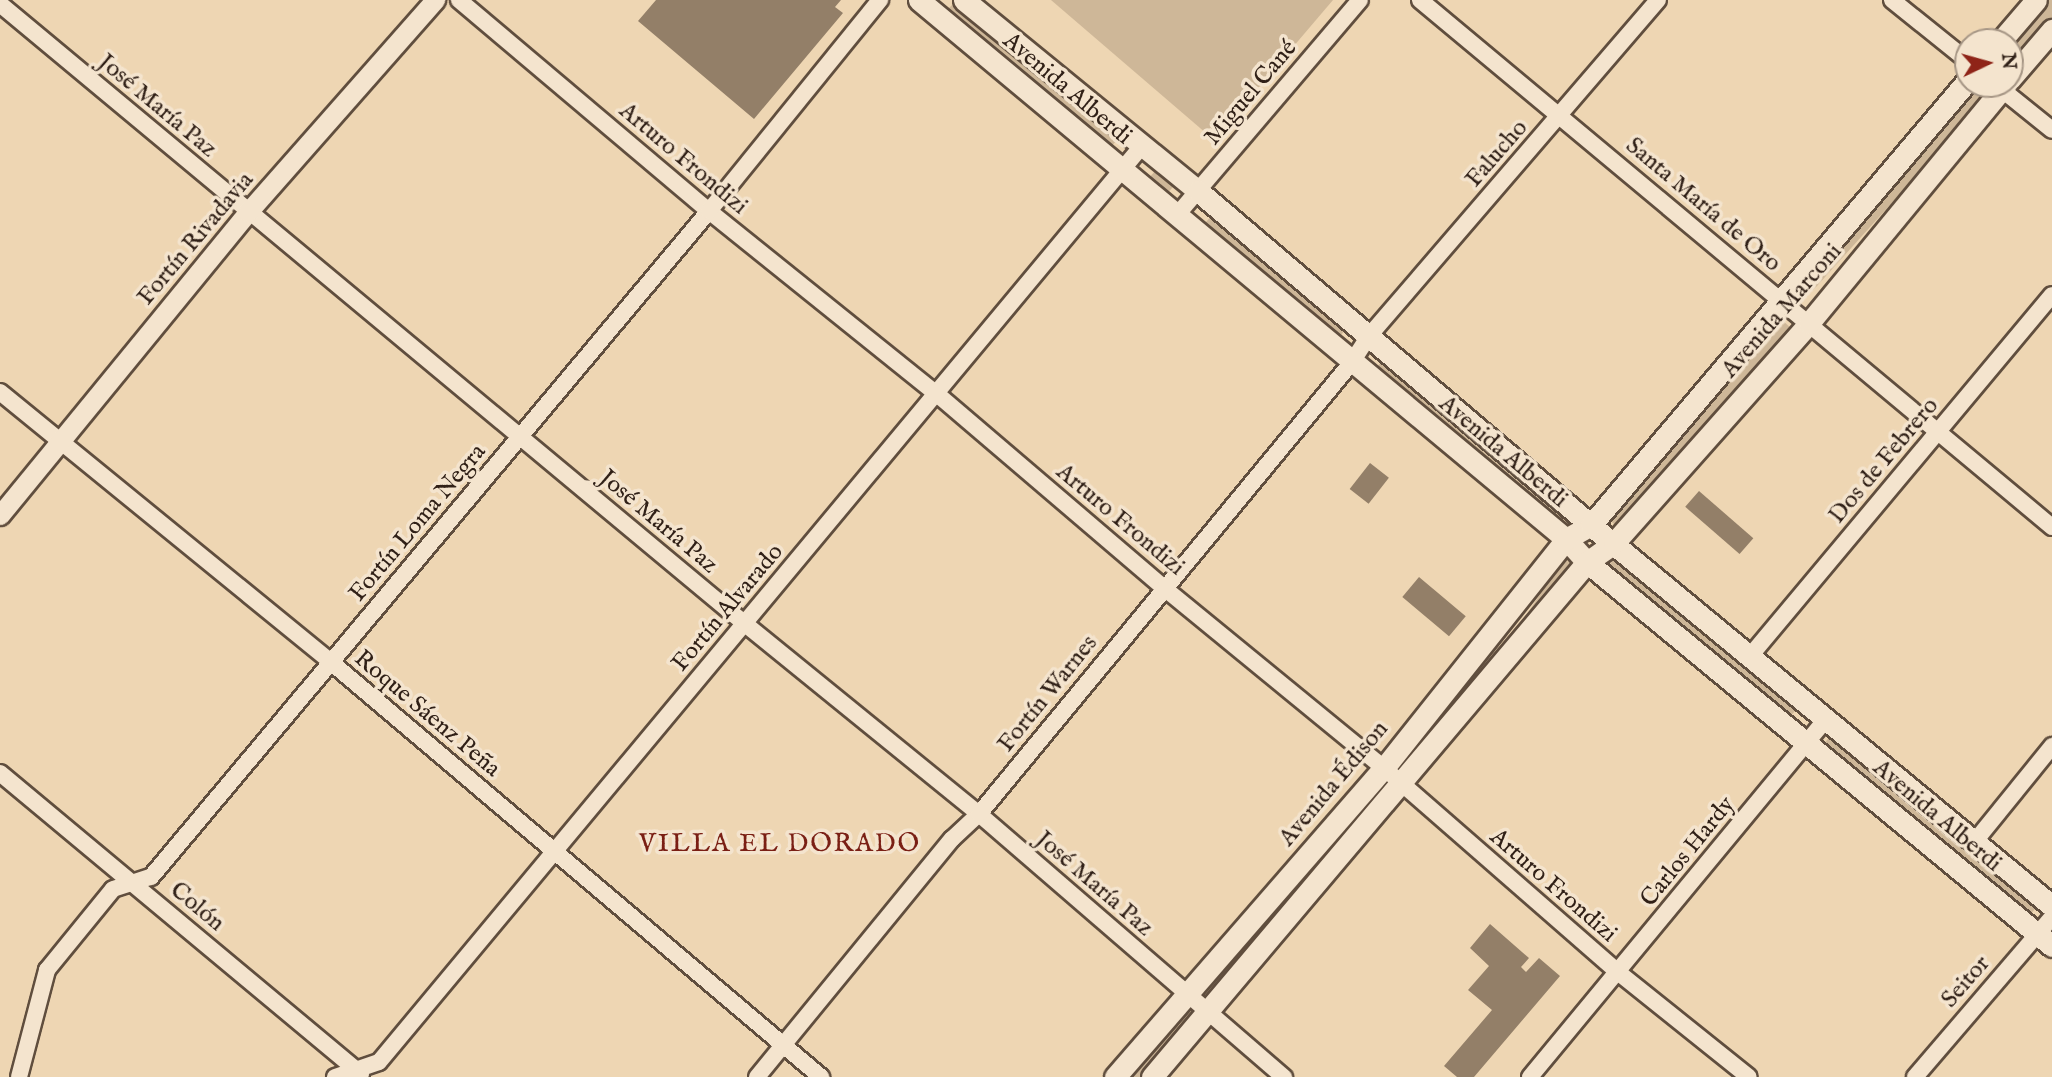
<!DOCTYPE html>
<meta charset="utf-8">
<style>
body{margin:0}
#map{position:relative;width:2052px;height:1077px;overflow:hidden;background:#eed6b3;font-family:"IM FELL English",serif}
div>[style]{position:absolute}
.green>*{inset:0;background:#ceb798;transform-origin:0 0}
.building>*{inset:0;background:#937f68;transform-origin:0 0}
.roads{filter:drop-shadow(2px 0 #604e3e) drop-shadow(-2px 0 #604e3e) drop-shadow(0 2px #604e3e) drop-shadow(0 -2px #604e3e)}
.minor>*{height:16px;margin:-8px;padding:0 8px;transform-origin:8px;border-radius:8px;background:#f4e4ce}
.tertiary>*{height:19px;margin:-9.5px;padding:0 9.5px;transform-origin:9.5px;border-radius:9.5px;background:#f4e4ce}
.secondary>*{height:21px;margin:-10.5px;padding:0 10.5px;transform-origin:10.5px;border-radius:10.5px;background:#f4e4ce}
span{translate:-50% -50%;white-space:nowrap;text-align:center;line-height:1.15;-webkit-text-stroke:7px #f4e4ce;paint-order:stroke}
.street-label{font-size:24px;color:#302017}
.neighbourhood-label{font-size:26px;color:#7a1f14;letter-spacing:2px}
.north{position:absolute;left:1954px;top:28px;width:70px;height:70px;box-sizing:border-box;background:#f4e4ce;border:2px solid #a69685;border-radius:50%;rotate:85deg;font-size:19px;font-weight:700;line-height:28px;text-align:center;color:#302017}
.north::after{content:'';display:block;margin:auto;width:24px;height:32px;background:#8f2418;clip-path:polygon(50% 0,100% 100%,50% 72%,0 100%)}
</style>
<div id="map">
<div class="green">
<div style="clip-path:polygon(1051px 0,1333px 0,1214px 140px)"></div>
<div style="clip-path:polygon(2049px 0,2052px 0,2052px 18px,2010px 69px,2010px 47px)"></div>
<div style="clip-path:polygon(954px 3px,1117px 140px,1110px 148px,945px 12px)"></div>
<div style="left:1975px;top:91px;width:13px;height:257px;rotate:42deg"></div>
<div style="left:1156px;top:170px;width:24px;height:11px;rotate:42deg"></div>
<div style="left:1213px;top:214px;width:176px;height:12px;rotate:41deg"></div>
<div style="left:1782px;top:320px;width:12px;height:264px;rotate:42deg"></div>
<div style="left:1382px;top:361px;width:241px;height:11px;rotate:40deg"></div>
<div style="left:1616px;top:557px;width:236px;height:12px;rotate:39deg"></div>
<div style="left:1564px;top:559px;width:7px;height:249px;rotate:34deg"></div>
<div style="left:1832px;top:734px;width:268px;height:11px;rotate:40deg"></div>
<div style="left:1374px;top:791px;width:11px;height:252px;rotate:41deg"></div>
<div style="clip-path:polygon(1183px 1007px,1194px 1015px,1142px 1077px,1124px 1077px)"></div>
</div>
<div class="building">
<div style="clip-path:polygon(656px 0,841px 0,835px 7px,843px 13px,754px 119px,638px 21px)"></div>
<div style="left:1370px;top:463px;width:24px;height:33px;rotate:38deg"></div>
<div style="left:1699px;top:491px;width:72px;height:21px;rotate:41deg"></div>
<div style="left:1419px;top:577px;width:61px;height:26px;rotate:40deg"></div>
<div style="clip-path:polygon(1490px 924px,1529px 958px,1521px 967px,1526px 972px,1539px 958px,1560px 976px,1474px 1077px,1457px 1077px,1444px 1066px,1492px 1010px,1468px 990px,1489px 966px,1470px 948px)"></div>
</div>
<div class="roads">
<div class="minor">
<div style="left:459px;top:0;width:327px;rotate:40.2deg"></div>
<div style="left:709px;top:211px;width:292px;rotate:38.8deg"></div>
<div style="left:937px;top:394px;width:299px;rotate:40.5deg"></div>
<div style="left:1164px;top:588px;width:284px;rotate:39.3deg"></div>
<div style="left:1384px;top:768px;width:312px;rotate:41.1deg"></div>
<div style="left:1619px;top:973px;width:166px;rotate:38.7deg"></div>
<div style="left:1420px;top:0;width:823px;rotate:39.82deg"></div>
<div style="left:1892px;top:0;width:97px;rotate:38.8deg"></div>
<div style="left:0;top:4px;width:968px;rotate:39.76deg"></div>
<div style="left:744px;top:623px;width:303px;rotate:39.1deg"></div>
<div style="left:979px;top:814px;width:403px;rotate:40.8deg"></div>
<div style="left:1995px;top:84px;width:73px;rotate:38.9deg"></div>
<div style="left:1177px;top:215px;width:282px;rotate:-49.6deg"></div>
<div style="left:0;top:392px;width:429px;rotate:39.2deg"></div>
<div style="left:332px;top:663px;width:641px;rotate:40.25deg"></div>
<div style="left:1751px;top:655px;width:469px;rotate:-50.1deg"></div>
<div style="left:0;top:773px;width:470px;rotate:39.8deg"></div>
<div style="left:1976px;top:840px;width:121px;rotate:-51deg"></div>
<div style="left:19px;top:1077px;width:111px;rotate:-75.3deg"></div>
<div style="left:47px;top:970px;width:104px;rotate:-50.8deg"></div>
<div style="left:113px;top:889px;width:40px;rotate:-18deg"></div>
<div style="left:151px;top:877px;width:869px;rotate:-50.04deg"></div>
<div style="left:709px;top:211px;width:272px;rotate:-51deg"></div>
<div style="left:335px;top:1077px;width:46px;rotate:-18.8deg"></div>
<div style="left:379px;top:1062px;width:1192px;rotate:-50.21deg"></div>
<div style="left:757px;top:1077px;width:308px;rotate:-50.7deg"></div>
<div style="left:952px;top:839px;width:37px;rotate:-43deg"></div>
<div style="left:979px;top:814px;width:586px;rotate:-50.47deg"></div>
<div style="left:1352px;top:362px;width:31px;rotate:-57deg"></div>
<div style="left:1369px;top:336px;width:443px;rotate:-49.3deg"></div>
<div style="left:1530px;top:1077px;width:465px;rotate:-50.4deg"></div>
<div style="left:1915px;top:1077px;width:211px;rotate:-49.4deg"></div>
</div>
<div class="tertiary">
<div style="left:0;top:515px;width:392px;rotate:-50.7deg"></div>
<div style="left:248px;top:212px;width:283px;rotate:-48.6deg"></div>
</div>
<div class="secondary">
<div style="left:919px;top:0;width:842px;rotate:39.8deg"></div>
<div style="left:1566px;top:539px;width:31px;rotate:48deg"></div>
<div style="left:1587px;top:562px;width:603px;rotate:39.55deg"></div>
<div style="left:964px;top:0;width:302px;rotate:39.2deg"></div>
<div style="left:1198px;top:191px;width:526px;rotate:40.38deg"></div>
<div style="left:1599px;top:532px;width:587px;rotate:39.54deg"></div>
<div style="left:2000px;top:42px;width:55px;rotate:-49.4deg"></div>
<div style="left:2010px;top:79px;width:65px;rotate:-49.4deg"></div>
<div style="left:1115px;top:1077px;width:410px;rotate:-49deg"></div>
<div style="left:1384px;top:768px;width:293px;rotate:-51.5deg"></div>
<div style="left:1566px;top:539px;width:29px;rotate:-29deg"></div>
<div style="left:1591px;top:525px;width:583px;rotate:-49.73deg"></div>
<div style="left:1152px;top:1077px;width:674px;rotate:-49.81deg"></div>
<div style="left:1587px;top:562px;width:33px;rotate:-35deg"></div>
<div style="left:1614px;top:543px;width:294px;rotate:-48.4deg"></div>
<div style="left:1809px;top:323px;width:310px;rotate:-50.5deg"></div>
</div>
</div>
<div class="street-label">
<span style="left:1067px;top:89px;rotate:40deg">Avenida Alberdi</span>
<span style="left:1251px;top:93px;rotate:-50deg">Miguel Cané</span>
<span style="left:157px;top:106px;rotate:40deg">José María Paz</span>
<span style="left:1497px;top:154px;rotate:-49deg">Falucho</span>
<span style="left:683px;top:159px;rotate:40deg">Arturo Frondizi</span>
<span style="left:1703px;top:205px;rotate:40deg">Santa María de Oro</span>
<span style="left:196px;top:239px;rotate:-50deg">Fortín Rivadavia</span>
<span style="left:1782px;top:311px;rotate:-49deg">Avenida Marconi</span>
<span style="left:1503px;top:452px;rotate:40deg">Avenida Alberdi</span>
<span style="left:1884px;top:461px;rotate:-50deg">Dos de Febrero</span>
<span style="left:1120px;top:520px;rotate:40deg">Arturo Frondizi</span>
<span style="left:658px;top:522px;rotate:40deg">José María Paz</span>
<span style="left:418px;top:523px;rotate:-50deg">Fortín Loma Negra</span>
<span style="left:728px;top:608px;rotate:-50deg">Fortín Alvarado</span>
<span style="left:1048px;top:694px;rotate:-51deg">Fortín Warnes</span>
<span style="left:427px;top:714px;rotate:40deg">Roque Sáenz Peña</span>
<span style="left:1334px;top:784px;rotate:-50deg">Avenida Édison</span>
<span style="left:1937px;top:816px;rotate:40deg">Avenida Alberdi</span>
<span style="left:1688px;top:852px;rotate:-51deg">Carlos Hardy</span>
<span style="left:1094px;top:884px;rotate:41deg">José María Paz</span>
<span style="left:1553px;top:886px;rotate:41deg">Arturo Frondizi</span>
<span style="left:197px;top:907px;rotate:40deg">Colón</span>
<span style="left:1966px;top:982px;rotate:-49deg">Seitor</span>
</div>
<div class="neighbourhood-label">
<span style="left:780px;top:844px">VILLA EL DORADO</span>
</div>
<div class="north">N</div>
</div>
